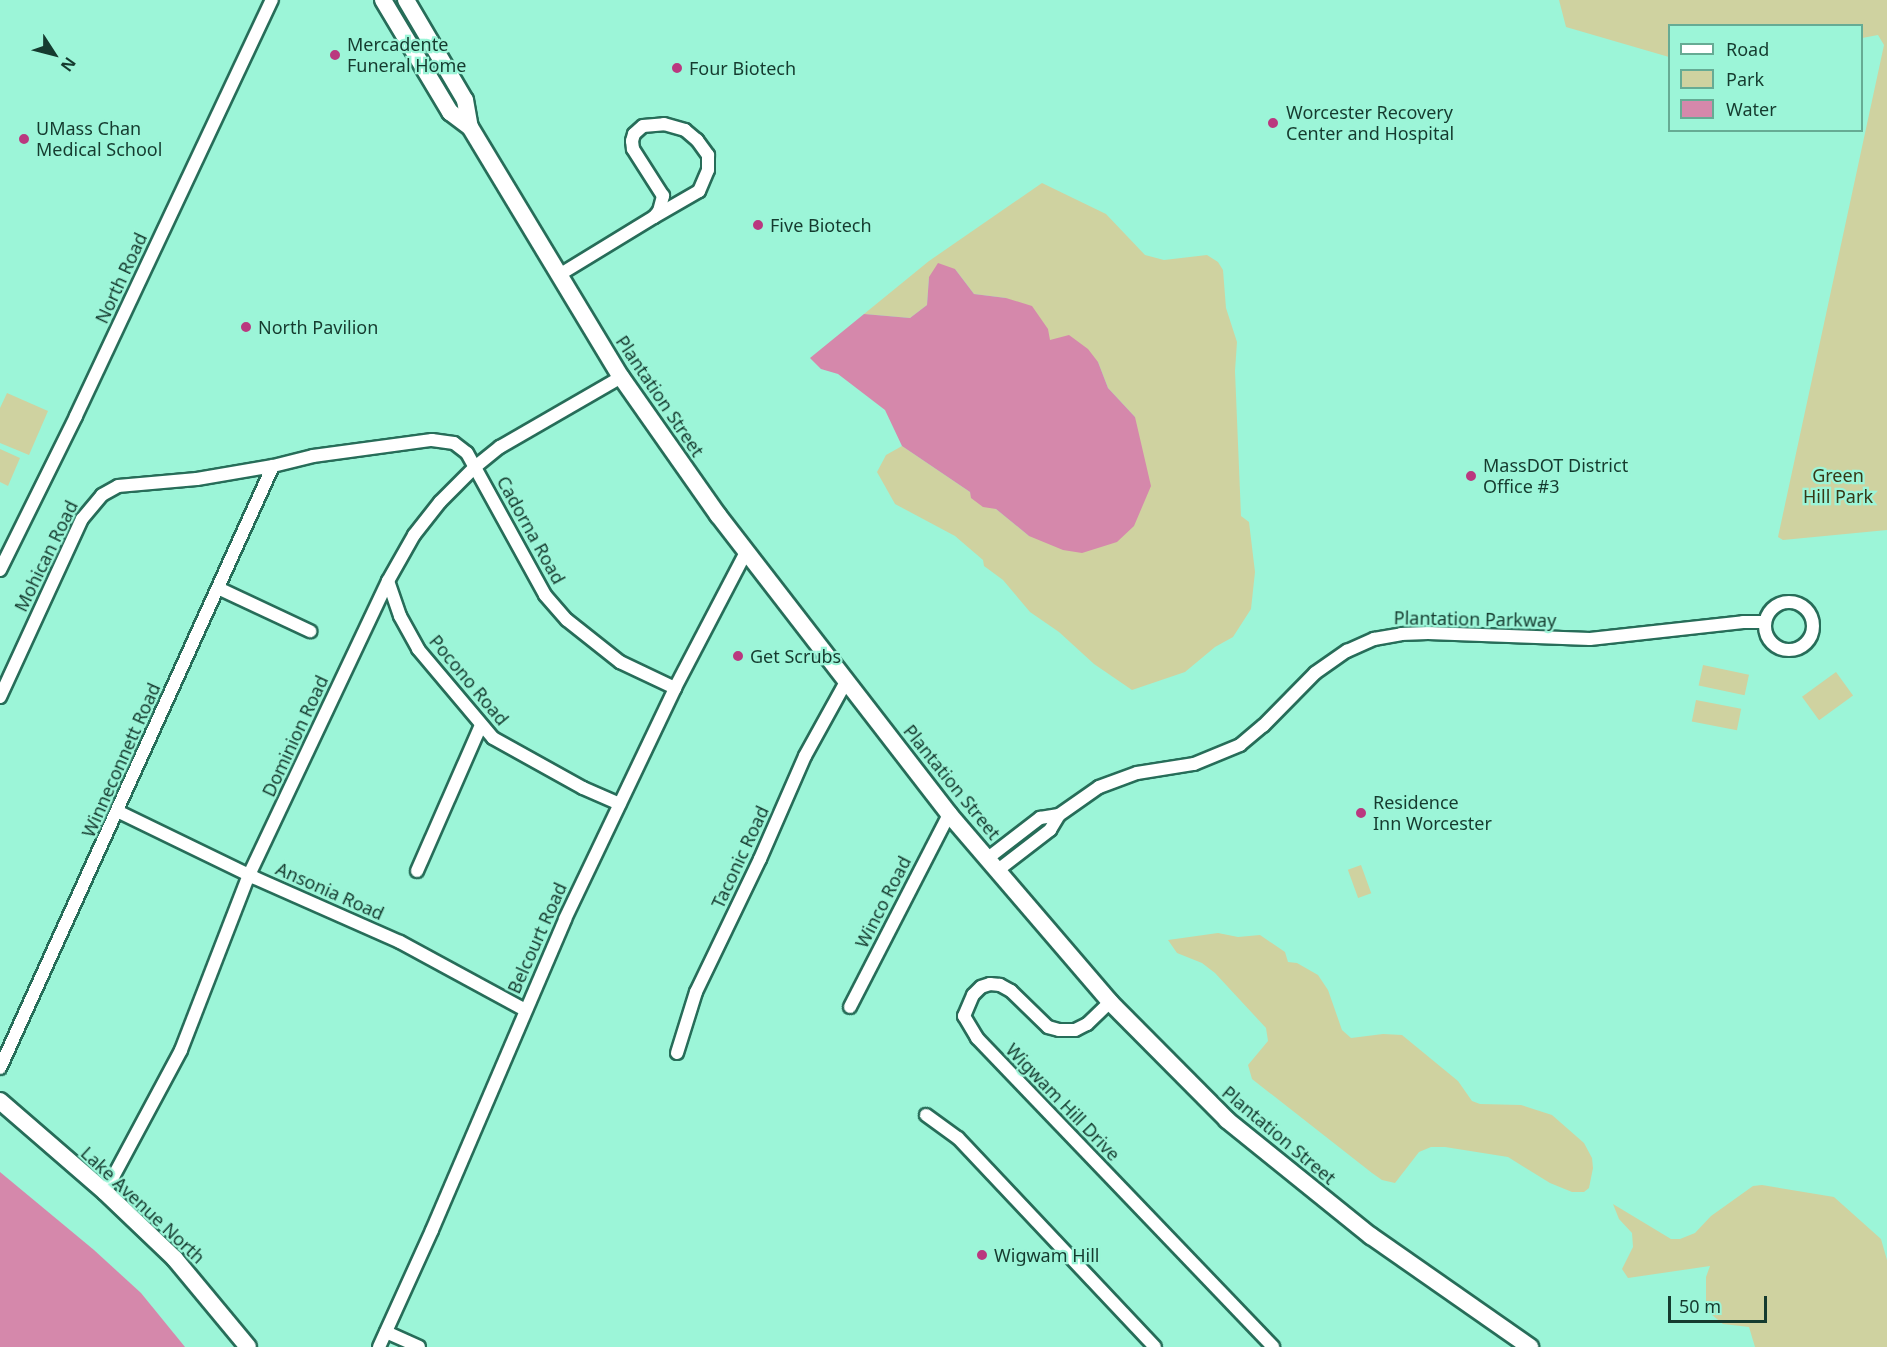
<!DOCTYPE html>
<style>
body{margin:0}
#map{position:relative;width:1887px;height:1347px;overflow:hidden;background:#9cf5d8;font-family:"Noto Sans",sans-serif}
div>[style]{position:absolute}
.green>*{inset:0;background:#cfd2a0;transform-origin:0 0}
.water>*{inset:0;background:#d588ab}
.roads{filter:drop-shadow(2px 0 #276d59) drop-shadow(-2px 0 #276d59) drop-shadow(0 2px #276d59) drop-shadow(0 -2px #276d59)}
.minor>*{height:12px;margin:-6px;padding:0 6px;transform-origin:6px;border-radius:6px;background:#fff}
.minor>.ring{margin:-6px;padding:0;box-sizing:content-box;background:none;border:12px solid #fff;border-radius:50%}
.secondary>*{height:16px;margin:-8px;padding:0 8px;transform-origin:8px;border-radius:8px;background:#fff}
.dots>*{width:16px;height:16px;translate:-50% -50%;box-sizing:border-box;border:3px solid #9cf5d8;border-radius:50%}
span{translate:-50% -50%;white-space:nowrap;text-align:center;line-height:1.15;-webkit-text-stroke:4.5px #9cf5d8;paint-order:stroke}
.poi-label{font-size:18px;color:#153b2f}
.left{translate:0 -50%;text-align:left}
.street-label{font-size:18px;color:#153b2f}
.park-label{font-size:18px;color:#373816}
.legend{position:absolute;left:1668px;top:24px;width:195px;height:108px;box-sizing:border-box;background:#9cf5d8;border:2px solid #66ab94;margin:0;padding:8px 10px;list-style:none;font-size:18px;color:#153b2f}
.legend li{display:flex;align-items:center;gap:12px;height:30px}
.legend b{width:30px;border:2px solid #66ab94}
.north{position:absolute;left:24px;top:24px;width:60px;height:60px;-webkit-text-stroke:4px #9cf5d8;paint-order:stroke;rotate:126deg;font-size:16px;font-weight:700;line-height:24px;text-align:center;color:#153b2f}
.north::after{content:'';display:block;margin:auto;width:21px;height:27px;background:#153b2f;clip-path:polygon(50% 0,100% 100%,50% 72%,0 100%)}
.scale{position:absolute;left:1668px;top:1296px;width:99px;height:27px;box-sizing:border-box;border:3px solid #153b2f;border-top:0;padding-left:8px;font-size:18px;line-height:21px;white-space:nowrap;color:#153b2f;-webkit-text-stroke:4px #9cf5d8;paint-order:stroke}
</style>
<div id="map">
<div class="green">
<div style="clip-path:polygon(1559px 0,1887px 0,1887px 530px,1783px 540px,1778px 537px,1884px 45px,1878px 35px,1862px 38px,1862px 26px,1670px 26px,1669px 57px,1566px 27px)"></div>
<div style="clip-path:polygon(1042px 183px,1106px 214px,1145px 255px,1164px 260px,1207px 255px,1218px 262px,1223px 270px,1226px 308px,1237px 342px,1235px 371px,1241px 516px,1249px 522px,1255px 572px,1251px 609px,1233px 637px,1215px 647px,1185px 672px,1132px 690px,1094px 664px,1059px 632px,1030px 612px,1003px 580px,984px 566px,983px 560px,955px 536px,895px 504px,877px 472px,886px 455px,902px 446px,970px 492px,972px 498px,996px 509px,1029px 536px,1135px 417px,1108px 388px,1098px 362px,1050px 341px,1006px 298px,974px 294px,955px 269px,929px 277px,927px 305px,910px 318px,864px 314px,929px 261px)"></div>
<div style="clip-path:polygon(7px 393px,48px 411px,29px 455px,0 443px,0 408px)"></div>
<div style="clip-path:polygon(0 449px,20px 458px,8px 486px,0 482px)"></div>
<div style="left:1703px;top:665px;width:47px;height:21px;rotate:12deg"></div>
<div style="left:1836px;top:672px;width:29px;height:42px;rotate:54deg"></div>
<div style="left:1696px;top:700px;width:46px;height:22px;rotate:11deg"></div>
<div style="left:1361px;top:865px;width:30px;height:14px;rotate:70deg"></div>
<div style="clip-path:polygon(1218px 933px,1238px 937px,1260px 935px,1285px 952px,1288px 962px,1297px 963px,1318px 975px,1328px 990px,1342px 1030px,1351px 1038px,1383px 1034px,1402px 1035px,1458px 1081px,1472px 1101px,1480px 1104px,1521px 1105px,1552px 1115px,1584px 1143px,1592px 1158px,1593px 1168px,1589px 1188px,1584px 1192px,1572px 1192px,1550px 1183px,1508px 1157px,1445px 1147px,1431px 1147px,1419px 1152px,1395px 1183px,1382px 1180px,1372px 1173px,1252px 1079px,1248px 1065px,1268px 1041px,1266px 1028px,1215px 973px,1202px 963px,1177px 953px,1168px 940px)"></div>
<div style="clip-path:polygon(1762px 1185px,1834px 1197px,1881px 1239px,1887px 1260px,1887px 1347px,1755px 1347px,1749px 1327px,1723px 1324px,1706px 1310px,1706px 1277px,1710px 1266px,1628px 1278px,1622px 1269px,1633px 1247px,1632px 1233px,1619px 1219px,1613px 1204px,1671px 1239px,1680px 1239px,1695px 1233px,1711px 1216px,1753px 1186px)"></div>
</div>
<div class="water">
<div style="clip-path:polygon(938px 263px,955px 269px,974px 294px,1006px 298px,1032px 306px,1048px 329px,1050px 340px,1069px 335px,1088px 349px,1098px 362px,1108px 388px,1135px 417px,1151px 486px,1134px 526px,1117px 542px,1082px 553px,1063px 550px,1029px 536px,996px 509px,983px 507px,971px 498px,970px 492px,902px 446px,885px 410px,838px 374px,821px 369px,810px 358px,864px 314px,910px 318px,927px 305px,929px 277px)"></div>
<div style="clip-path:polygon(0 1172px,94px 1250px,141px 1293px,185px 1347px,0 1347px)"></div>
</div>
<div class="roads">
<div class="minor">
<div style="left:559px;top:275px;width:111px;rotate:-31.4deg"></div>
<div style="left:654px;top:217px;width:8px;rotate:-50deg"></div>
<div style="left:659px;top:211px;width:16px;rotate:-75deg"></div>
<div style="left:663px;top:196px;width:56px;rotate:-122.6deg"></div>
<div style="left:633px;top:149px;width:8px;rotate:-97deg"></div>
<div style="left:632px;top:141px;width:7px;rotate:-74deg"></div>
<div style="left:634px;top:134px;width:12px;rotate:-42deg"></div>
<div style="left:643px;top:126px;width:21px;rotate:-5deg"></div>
<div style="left:664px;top:124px;width:22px;rotate:16deg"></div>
<div style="left:685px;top:130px;width:16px;rotate:40deg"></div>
<div style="left:697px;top:140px;width:19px;rotate:54deg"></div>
<div style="left:708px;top:155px;width:15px;rotate:90deg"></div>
<div style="left:708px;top:170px;width:23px;rotate:113deg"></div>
<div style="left:699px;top:191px;width:52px;rotate:150deg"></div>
<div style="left:0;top:570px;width:172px;rotate:-63.7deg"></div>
<div style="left:76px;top:416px;width:460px;rotate:-64.8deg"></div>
<div style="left:388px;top:581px;width:37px;rotate:71deg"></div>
<div style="left:400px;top:616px;width:38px;rotate:61deg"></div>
<div style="left:418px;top:649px;width:116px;rotate:49.9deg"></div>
<div style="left:493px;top:738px;width:103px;rotate:29.1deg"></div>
<div style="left:583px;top:788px;width:40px;rotate:23.4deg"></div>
<div style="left:218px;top:588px;width:102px;rotate:25.1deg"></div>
<div class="ring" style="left:1765px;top:602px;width:36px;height:36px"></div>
<div style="left:0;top:697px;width:196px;rotate:-65.3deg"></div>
<div style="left:82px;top:519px;width:31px;rotate:-50deg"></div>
<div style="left:102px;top:495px;width:18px;rotate:-29deg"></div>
<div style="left:118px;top:486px;width:79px;rotate:-5.1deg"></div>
<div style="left:197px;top:479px;width:77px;rotate:-9.7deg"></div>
<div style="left:273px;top:466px;width:41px;rotate:-14deg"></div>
<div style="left:313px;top:456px;width:120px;rotate:-7.7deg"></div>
<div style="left:432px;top:440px;width:22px;rotate:8deg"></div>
<div style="left:454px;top:443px;width:16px;rotate:38deg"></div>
<div style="left:467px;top:453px;width:162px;rotate:61.2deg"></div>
<div style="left:545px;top:595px;width:33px;rotate:49deg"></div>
<div style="left:567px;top:620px;width:68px;rotate:38.4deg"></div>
<div style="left:620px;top:662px;width:61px;rotate:25.3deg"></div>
<div style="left:117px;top:811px;width:153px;rotate:25.9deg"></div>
<div style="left:255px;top:878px;width:158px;rotate:23.8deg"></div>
<div style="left:400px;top:942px;width:142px;rotate:28.5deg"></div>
<div style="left:988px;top:858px;width:66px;rotate:-37.6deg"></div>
<div style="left:1040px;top:818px;width:19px;rotate:-9deg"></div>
<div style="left:998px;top:870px;width:66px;rotate:-37.6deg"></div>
<div style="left:1050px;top:830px;width:17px;rotate:-59deg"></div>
<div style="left:1059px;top:815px;width:49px;rotate:-35deg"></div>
<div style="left:1099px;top:787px;width:40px;rotate:-20.2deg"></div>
<div style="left:1137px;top:773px;width:58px;rotate:-9deg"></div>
<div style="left:1194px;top:764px;width:50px;rotate:-22.4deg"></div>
<div style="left:1240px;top:745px;width:30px;rotate:-40deg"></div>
<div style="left:1263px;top:726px;width:74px;rotate:-45.5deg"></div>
<div style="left:1315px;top:673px;width:39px;rotate:-35deg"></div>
<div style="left:1347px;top:651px;width:30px;rotate:-24deg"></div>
<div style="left:1374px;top:639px;width:27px;rotate:-10deg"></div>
<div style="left:1401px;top:634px;width:27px;rotate:-2deg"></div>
<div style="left:1428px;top:633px;width:162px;rotate:2.1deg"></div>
<div style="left:1590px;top:639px;width:154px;rotate:-6.3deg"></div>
<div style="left:1743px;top:622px;width:21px"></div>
<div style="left:417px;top:871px;width:159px;rotate:-66.3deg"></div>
<div style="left:1110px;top:1002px;width:32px;rotate:136deg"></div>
<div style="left:1087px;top:1024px;width:13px;rotate:153deg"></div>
<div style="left:1075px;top:1030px;width:16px;rotate:180deg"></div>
<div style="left:1059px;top:1030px;width:11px;rotate:-165deg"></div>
<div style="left:1048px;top:1027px;width:52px;rotate:-135.8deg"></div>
<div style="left:1011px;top:991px;width:13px;rotate:-151deg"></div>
<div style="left:1000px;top:985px;width:10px;rotate:-174deg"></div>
<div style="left:990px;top:984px;width:9px;rotate:162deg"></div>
<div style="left:981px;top:987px;width:11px;rotate:135deg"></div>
<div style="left:973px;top:995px;width:23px;rotate:113deg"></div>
<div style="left:964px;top:1016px;width:26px;rotate:59deg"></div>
<div style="left:977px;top:1038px;width:428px;rotate:46.2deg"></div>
<div style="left:850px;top:1007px;width:217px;rotate:-62.8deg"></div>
<div style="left:677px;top:1053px;width:64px;rotate:-72.7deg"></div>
<div style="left:696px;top:992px;width:148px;rotate:-64.3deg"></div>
<div style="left:760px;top:859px;width:112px;rotate:-66.4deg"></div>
<div style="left:805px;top:756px;width:87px;rotate:-61.1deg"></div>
<div style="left:0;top:1068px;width:661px;rotate:-65.61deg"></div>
<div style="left:926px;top:1115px;width:39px;rotate:36deg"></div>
<div style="left:958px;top:1138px;width:287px;rotate:46.7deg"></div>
<div style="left:105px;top:1192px;width:161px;rotate:-61.8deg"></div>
<div style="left:181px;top:1050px;width:188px;rotate:-68.8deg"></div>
<div style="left:249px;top:875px;width:325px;rotate:-64.7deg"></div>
<div style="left:388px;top:581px;width:53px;rotate:-60.5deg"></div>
<div style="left:414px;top:535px;width:42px;rotate:-51.8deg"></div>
<div style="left:440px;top:502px;width:49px;rotate:-45deg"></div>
<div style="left:475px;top:467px;width:32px;rotate:-39deg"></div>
<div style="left:500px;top:447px;width:140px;rotate:-30deg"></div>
<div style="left:386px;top:1332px;width:36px;rotate:24deg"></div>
<div style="left:379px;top:1347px;width:128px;rotate:-65.6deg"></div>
<div style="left:432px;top:1230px;width:338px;rotate:-66.8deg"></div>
<div style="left:565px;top:919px;width:256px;rotate:-64.5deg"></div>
<div style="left:675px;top:688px;width:153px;rotate:-62.4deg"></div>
</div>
<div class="secondary">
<div style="left:383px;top:0;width:131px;rotate:59.1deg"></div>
<div style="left:450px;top:112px;width:25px;rotate:37deg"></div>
<div style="left:406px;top:0;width:116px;rotate:59.5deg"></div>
<div style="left:465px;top:100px;width:27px;rotate:80deg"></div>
<div style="left:470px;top:127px;width:292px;rotate:58.9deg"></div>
<div style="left:621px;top:377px;width:169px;rotate:54.9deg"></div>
<div style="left:718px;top:515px;width:378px;rotate:52.3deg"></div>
<div style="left:949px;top:814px;width:248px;rotate:49.4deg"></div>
<div style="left:1110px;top:1002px;width:166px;rotate:45.2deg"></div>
<div style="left:1227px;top:1120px;width:185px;rotate:38.9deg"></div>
<div style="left:1371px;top:1236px;width:194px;rotate:34.9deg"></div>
<div style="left:0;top:1101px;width:139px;rotate:40.9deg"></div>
<div style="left:105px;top:1192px;width:97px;rotate:43.7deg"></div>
<div style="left:175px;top:1259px;width:114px;rotate:50.3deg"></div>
</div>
</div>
<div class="dots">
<div style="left:335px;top:55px;background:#ba387f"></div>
<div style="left:677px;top:68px;background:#ba387f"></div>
<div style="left:1273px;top:123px;background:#ba387f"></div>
<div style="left:24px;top:139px;background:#ba387f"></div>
<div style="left:758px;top:225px;background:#ba387f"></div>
<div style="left:246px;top:327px;background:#ba387f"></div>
<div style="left:1471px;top:476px;background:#ba387f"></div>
<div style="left:738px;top:656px;background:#ba387f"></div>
<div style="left:1361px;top:813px;background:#ba387f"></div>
<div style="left:982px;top:1255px;background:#ba387f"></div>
</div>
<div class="poi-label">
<span class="left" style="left:347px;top:55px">Mercadente<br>Funeral Home</span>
<span class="left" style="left:689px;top:68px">Four Biotech</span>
<span class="left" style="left:1286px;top:123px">Worcester Recovery<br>Center and Hospital</span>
<span class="left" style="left:36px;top:139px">UMass Chan<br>Medical School</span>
<span class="left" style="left:770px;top:225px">Five Biotech</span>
<span class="left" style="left:258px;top:327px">North Pavilion</span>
<span class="left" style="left:1483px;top:476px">MassDOT District<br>Office #3</span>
<span class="left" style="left:750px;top:656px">Get Scrubs</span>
<span class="left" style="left:1373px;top:813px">Residence<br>Inn Worcester</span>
<span class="left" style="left:994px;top:1255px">Wigwam Hill</span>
</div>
<div class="street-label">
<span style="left:121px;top:278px;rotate:-65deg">North Road</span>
<span style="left:660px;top:396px;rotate:56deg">Plantation Street</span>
<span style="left:531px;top:530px;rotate:61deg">Cadorna Road</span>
<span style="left:46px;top:556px;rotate:-64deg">Mohican Road</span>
<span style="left:1475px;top:619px;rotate:1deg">Plantation Parkway</span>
<span style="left:469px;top:680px;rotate:50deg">Pocono Road</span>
<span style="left:295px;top:736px;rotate:-65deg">Dominion Road</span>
<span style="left:121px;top:760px;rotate:-66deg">Winneconnett Road</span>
<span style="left:952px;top:782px;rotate:51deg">Plantation Street</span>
<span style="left:740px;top:857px;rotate:-65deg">Taconic Road</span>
<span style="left:330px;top:891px;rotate:24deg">Ansonia Road</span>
<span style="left:883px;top:902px;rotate:-63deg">Winco Road</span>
<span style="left:537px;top:938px;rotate:-66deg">Belcourt Road</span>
<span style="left:1063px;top:1102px;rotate:46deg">Wigwam Hill Drive</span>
<span style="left:1279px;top:1135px;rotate:40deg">Plantation Street</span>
<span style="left:143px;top:1205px;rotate:43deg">Lake Avenue North</span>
</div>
<div class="park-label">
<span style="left:1838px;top:486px">Green<br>Hill Park</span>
</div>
<ul class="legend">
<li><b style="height:8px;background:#fff"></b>Road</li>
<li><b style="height:16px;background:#cfd2a0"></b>Park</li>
<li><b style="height:16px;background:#d588ab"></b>Water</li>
</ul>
<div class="north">N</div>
<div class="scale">50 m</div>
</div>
